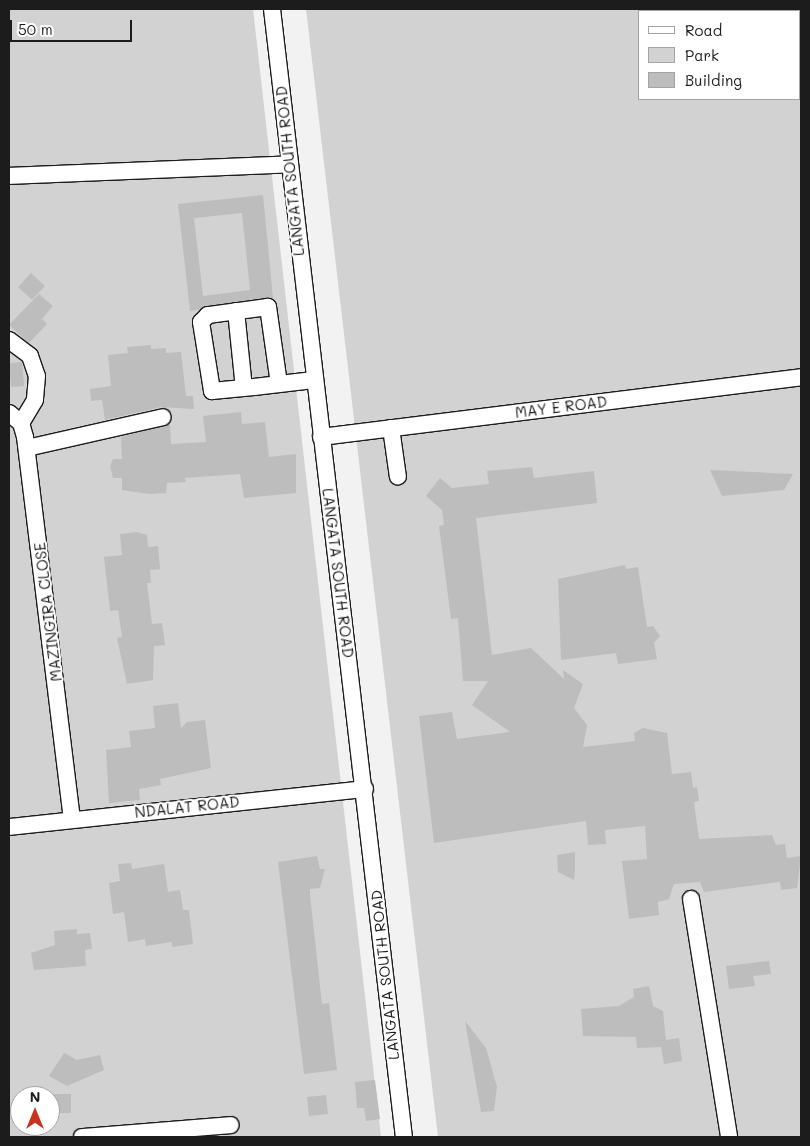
<!DOCTYPE html>
<style>
body{margin:0}
#map{position:relative;width:810px;height:1146px;overflow:hidden;background:#f2f2f2;font-family:Mali,sans-serif}
div>[style]{position:absolute}
.green>*{inset:0;background:#d2d2d2}
.building>*{inset:0;background:#bdbdbd;transform-origin:0 0}
.roads{filter:drop-shadow(1px 0 #1c1c1c) drop-shadow(-1px 0 #1c1c1c) drop-shadow(0 1px #1c1c1c) drop-shadow(0 -1px #1c1c1c)}
.minor>*{height:16px;margin:-8px;padding:0 8px;transform-origin:8px;border-radius:8px;background:#fff}
span{translate:-50% -50%;white-space:nowrap;text-align:center;line-height:1.15;-webkit-text-stroke:4px #fff;paint-order:stroke}
.street-label{font-size:15px;color:#1c1c1c}
.frame{position:absolute;inset:0;border:10px solid #1c1c1c;pointer-events:none}
.legend{position:absolute;left:638px;top:10px;width:162px;height:90px;box-sizing:border-box;background:#fff;border:1px solid #a4a4a4;margin:0;padding:6px 9px;list-style:none;font-size:15px;color:#1c1c1c}
.legend li{display:flex;align-items:center;gap:10px;height:25px}
.legend b{width:25px;border:1px solid #a4a4a4}
.north{position:absolute;left:10px;top:1086px;width:50px;height:50px;box-sizing:border-box;background:#fff;border:1px solid #a4a4a4;border-radius:50%;rotate:0deg;font-size:14px;font-weight:700;line-height:20px;text-align:center;color:#1c1c1c}
.north::after{content:'';display:block;margin:auto;width:18px;height:22px;background:#c8321e;clip-path:polygon(50% 0,100% 100%,50% 72%,0 100%)}
.scale{position:absolute;left:10px;top:20px;width:122px;height:22px;box-sizing:border-box;border:2px solid #1c1c1c;border-top:0;padding-left:6px;font-size:15px;line-height:18px;white-space:nowrap;color:#1c1c1c;-webkit-text-stroke:4px #fff;paint-order:stroke}
</style>
<div id="map">
<div class="green">
<div style="clip-path:polygon(evenodd,9px 9px,253px 9px,381px 1137px,9px 1137px,9px 9px,20px 1096px,50px 1096px,50px 1126px,20px 1126px,20px 1096px)"></div>
<div style="clip-path:polygon(evenodd,306px 9px,801px 9px,801px 1137px,438px 1137px,306px 9px,639px 11px,799px 11px,799px 99px,639px 99px,639px 11px)"></div>
</div>
<div class="building">
<div style="clip-path:polygon(evenodd,263px 195px,273px 298px,190px 311px,178px 204px,263px 195px,242px 213px,250px 290px,203px 296px,194px 218px,242px 213px)"></div>
<div style="left:31px;top:273px;width:19px;height:19px;rotate:43deg"></div>
<div style="clip-path:polygon(39px 294px,53px 306px,42px 319px,47px 324px,29px 343px,9px 325px)"></div>
<div style="clip-path:polygon(151px 345px,151px 349px,166px 348px,166px 353px,181px 352px,186px 396px,193px 396px,194px 409px,161px 407px,105px 420px,102px 400px,91px 401px,90px 389px,111px 386px,108px 355px,128px 353px,127px 347px)"></div>
<div style="left:22px;top:362px;width:24px;height:13px;rotate:85deg"></div>
<div style="clip-path:polygon(241px 412px,242px 424px,265px 422px,269px 457px,296px 454px,296px 493px,244px 498px,240px 474px,185px 478px,186px 482px,167px 483px,166px 493px,149px 494px,122px 490px,122px 478px,113px 478px,110px 466px,113px 459px,122px 459px,121px 437px,170px 424px,171px 444px,206px 442px,203px 416px)"></div>
<div style="clip-path:polygon(532px 467px,534px 478px,594px 471px,597px 503px,476px 518px,492px 655px,531px 648px,564px 679px,563px 670px,583px 684px,574px 708px,587px 725px,583px 747px,635px 741px,634px 733px,643px 728px,667px 733px,672px 774px,691px 772px,693px 788px,697px 787px,699px 801px,694px 802px,699px 839px,772px 835px,776px 845px,785px 844px,787px 858px,801px 856px,797px 888px,781px 890px,780px 882px,704px 892px,700px 882px,674px 884px,669px 899px,658px 902px,659px 915px,629px 919px,622px 861px,647px 859px,645px 826px,605px 830px,606px 844px,588px 845px,586px 821px,434px 843px,419px 716px,452px 712px,457px 739px,510px 732px,472px 705px,488px 681px,463px 681px,458px 618px,451px 619px,439px 526px,444px 525px,442px 510px,426px 496px,440px 478px,452px 488px,489px 484px,487px 471px)"></div>
<div style="clip-path:polygon(710px 470px,793px 474px,784px 490px,722px 496px)"></div>
<div style="clip-path:polygon(137px 532px,147px 535px,148px 547px,158px 546px,160px 569px,150px 570px,151px 583px,147px 583px,152px 624px,162px 623px,165px 645px,154px 646px,153px 680px,127px 684px,117px 638px,122px 637px,118px 610px,110px 611px,104px 557px,122px 555px,120px 534px)"></div>
<div style="clip-path:polygon(625px 565px,626px 569px,638px 567px,647px 627px,653px 626px,660px 636px,654px 643px,657px 659px,618px 664px,616px 653px,561px 660px,558px 579px)"></div>
<div style="clip-path:polygon(178px 703px,181px 728px,187px 722px,205px 720px,211px 768px,160px 779px,161px 785px,139px 789px,140px 800px,109px 803px,106px 750px,131px 747px,129px 731px,155px 728px,153px 706px)"></div>
<div style="clip-path:polygon(575px 852px,575px 870px,574px 880px,558px 872px,557px 855px)"></div>
<div style="clip-path:polygon(317px 856px,320px 869px,325px 869px,320px 888px,310px 889px,310px 895px,322px 1004px,329px 1003px,337px 1070px,304px 1074px,278px 862px)"></div>
<div style="clip-path:polygon(131px 863px,132px 869px,164px 864px,168px 892px,180px 890px,183px 910px,189px 910px,193px 944px,172px 947px,172px 942px,146px 946px,145px 939px,128px 942px,124px 912px,113px 914px,109px 883px,120px 881px,118px 864px)"></div>
<div style="clip-path:polygon(77px 929px,77px 934px,90px 933px,92px 949px,85px 950px,86px 966px,34px 970px,31px 953px,55px 945px,54px 931px)"></div>
<div style="clip-path:polygon(769px 961px,771px 974px,753px 976px,755px 986px,729px 989px,726px 966px)"></div>
<div style="clip-path:polygon(649px 986px,653px 1006px,663px 1011px,666px 1040px,679px 1038px,682px 1061px,664px 1064px,661px 1047px,637px 1048px,636px 1037px,583px 1036px,581px 1009px,619px 1006px,634px 997px,633px 989px)"></div>
<div style="clip-path:polygon(465px 1021px,486px 1048px,497px 1087px,494px 1111px,481px 1112px)"></div>
<div style="clip-path:polygon(64px 1053px,77px 1060px,100px 1055px,104px 1070px,67px 1086px,49px 1076px)"></div>
<div style="clip-path:polygon(375px 1080px,380px 1119px,366px 1121px,364px 1108px,357px 1108px,355px 1082px)"></div>
<div style="left:71px;top:1094px;width:19px;height:21px;rotate:90deg"></div>
<div style="left:326px;top:1095px;width:19px;height:19px;rotate:84deg"></div>
</div>
<div class="roads">
<div class="minor">
<div style="left:272px;top:9px;width:1136px;rotate:83.33deg"></div>
<div style="left:9px;top:176px;width:281px;rotate:-2.4deg"></div>
<div style="left:236px;top:311px;width:77px;rotate:84.1deg"></div>
<div style="left:9px;top:340px;width:26px;rotate:37deg"></div>
<div style="left:30px;top:356px;width:21px;rotate:71deg"></div>
<div style="left:37px;top:376px;width:24px;rotate:95deg"></div>
<div style="left:35px;top:400px;width:27px;rotate:121deg"></div>
<div style="left:279px;top:384px;width:78px;rotate:-98.1deg"></div>
<div style="left:268px;top:307px;width:61px;rotate:172.4deg"></div>
<div style="left:208px;top:315px;width:10px;rotate:135deg"></div>
<div style="left:201px;top:322px;width:70px;rotate:80.9deg"></div>
<div style="left:212px;top:391px;width:42px;rotate:-5.4deg"></div>
<div style="left:254px;top:387px;width:60px;rotate:-6.7deg"></div>
<div style="left:9px;top:413px;width:16px;rotate:40deg"></div>
<div style="left:21px;top:423px;width:15px;rotate:74deg"></div>
<div style="left:25px;top:437px;width:385px;rotate:83deg"></div>
<div style="left:391px;top:428px;width:49px;rotate:81.9deg"></div>
<div style="left:321px;top:437px;width:484px;rotate:-7.1deg"></div>
<div style="left:27px;top:448px;width:139px;rotate:-12.8deg"></div>
<div style="left:9px;top:827px;width:358px;rotate:-6.1deg"></div>
<div style="left:691px;top:899px;width:241px;rotate:80.9deg"></div>
<div style="left:82px;top:1137px;width:149px;rotate:-4.6deg"></div>
</div>
</div>
<div class="street-label">
<span style="left:290px;top:171px;rotate:-96deg">LANGATA SOUTH ROAD</span>
<span style="left:561px;top:407px;rotate:-7deg">MAY E ROAD</span>
<span style="left:338px;top:573px;rotate:83deg">LANGATA SOUTH ROAD</span>
<span style="left:48px;top:612px;rotate:-97deg">MAZINGIRA CLOSE</span>
<span style="left:187px;top:807px;rotate:-6deg">NDALAT ROAD</span>
<span style="left:385px;top:975px;rotate:-96deg">LANGATA SOUTH ROAD</span>
</div>
<div class="frame"></div>
<ul class="legend">
<li><b style="height:6px;background:#fff"></b>Road</li>
<li><b style="height:14px;background:#d2d2d2"></b>Park</li>
<li><b style="height:14px;background:#bdbdbd"></b>Building</li>
</ul>
<div class="north">N</div>
<div class="scale">50 m</div>
</div>
